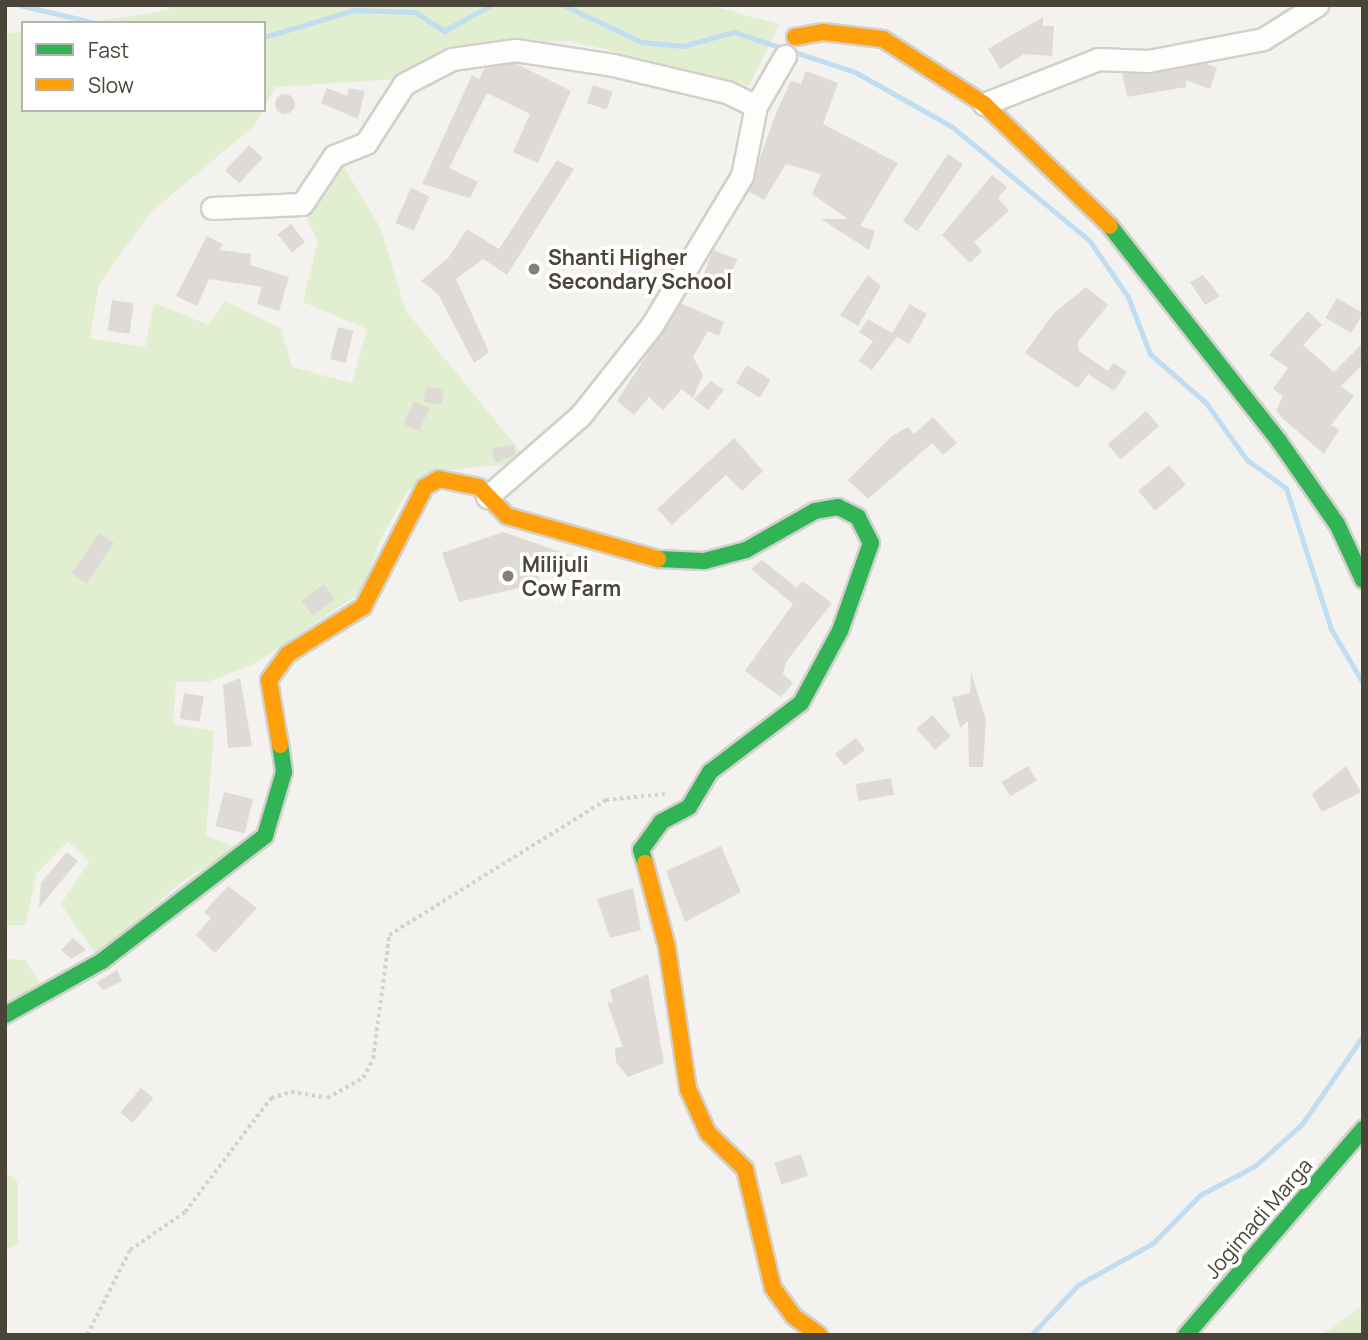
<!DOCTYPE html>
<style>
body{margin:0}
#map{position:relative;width:1368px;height:1340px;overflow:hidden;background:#f4f2ee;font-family:Manrope,sans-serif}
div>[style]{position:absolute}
.green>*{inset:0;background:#e1eecf}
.stream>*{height:5px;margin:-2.5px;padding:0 2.5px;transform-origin:2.5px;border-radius:2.5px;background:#c0ddf1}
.building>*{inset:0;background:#dedbd6;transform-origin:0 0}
.round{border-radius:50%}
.path>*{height:3.5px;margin-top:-1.75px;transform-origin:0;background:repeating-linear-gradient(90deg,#d3d2cc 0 3.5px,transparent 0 7px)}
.roads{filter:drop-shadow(2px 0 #d2d0cb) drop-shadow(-2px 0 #d2d0cb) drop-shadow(0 2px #d2d0cb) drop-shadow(0 -2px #d2d0cb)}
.street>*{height:21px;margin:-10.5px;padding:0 10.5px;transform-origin:10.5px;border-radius:10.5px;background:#fdfdfc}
.fast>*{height:16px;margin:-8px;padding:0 8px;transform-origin:8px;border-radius:8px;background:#30b455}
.slow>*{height:16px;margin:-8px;padding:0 8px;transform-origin:8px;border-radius:8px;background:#ff9f0a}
.dots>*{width:19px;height:19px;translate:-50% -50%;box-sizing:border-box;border:4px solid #fff;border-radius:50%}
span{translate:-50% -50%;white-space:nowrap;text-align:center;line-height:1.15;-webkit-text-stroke:7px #fff;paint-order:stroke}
.poi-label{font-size:21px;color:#4b4439;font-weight:700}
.left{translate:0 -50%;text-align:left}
.street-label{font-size:21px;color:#4b4439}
.frame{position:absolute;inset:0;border:7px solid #4b4439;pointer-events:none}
.legend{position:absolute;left:21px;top:21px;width:245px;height:91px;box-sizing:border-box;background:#fff;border:2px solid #b7b4b0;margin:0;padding:9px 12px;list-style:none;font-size:21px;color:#4b4439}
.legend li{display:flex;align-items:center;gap:14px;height:35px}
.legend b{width:35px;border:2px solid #b7b4b0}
</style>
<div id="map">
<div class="green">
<div style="clip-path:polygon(165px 5px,709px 5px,779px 24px,749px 86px,571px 41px,454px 46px,396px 79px,275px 87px,264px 108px,264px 23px,84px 23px,170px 10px)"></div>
<div style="clip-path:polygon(23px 32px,23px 110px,263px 110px,255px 125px,150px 213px,99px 284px,90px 338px,145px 347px,154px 303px,209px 325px,224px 301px,281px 328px,292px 367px,352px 383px,367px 329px,303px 302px,318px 242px,298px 199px,342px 164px,380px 227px,406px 311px,523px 455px,516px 463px,430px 472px,407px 492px,381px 538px,362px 592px,252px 665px,208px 682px,176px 682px,173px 724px,214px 731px,206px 836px,237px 848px,184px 880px,96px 955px,61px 904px,89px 862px,68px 841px,37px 873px,25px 925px,5px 925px,5px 34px)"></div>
<div style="clip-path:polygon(5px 959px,26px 960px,41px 986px,5px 1008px)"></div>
<div style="clip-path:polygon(5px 1171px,18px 1183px,18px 1245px,5px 1250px)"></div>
<div style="clip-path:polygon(1363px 1305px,1363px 1335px,1322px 1335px)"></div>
</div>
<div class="stream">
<div style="left:19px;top:5px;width:79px;rotate:13.2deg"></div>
<div style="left:563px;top:5px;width:87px;rotate:25.1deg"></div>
<div style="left:642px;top:42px;width:41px;rotate:5.6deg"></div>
<div style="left:683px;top:46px;width:53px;rotate:-15.4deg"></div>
<div style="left:734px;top:32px;width:127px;rotate:18.3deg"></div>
<div style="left:855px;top:72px;width:110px;rotate:29.4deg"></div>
<div style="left:951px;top:126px;width:179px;rotate:39.6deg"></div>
<div style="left:1089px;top:240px;width:69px;rotate:55.6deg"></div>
<div style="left:1128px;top:297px;width:61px;rotate:68.9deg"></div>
<div style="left:1150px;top:354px;width:74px;rotate:41.2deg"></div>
<div style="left:1206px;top:403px;width:70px;rotate:54.3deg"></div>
<div style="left:1247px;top:460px;width:48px;rotate:35.7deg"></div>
<div style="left:1286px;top:488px;width:148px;rotate:72.3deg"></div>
<div style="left:1331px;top:629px;width:63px;rotate:59.3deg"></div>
<div style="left:264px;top:37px;width:94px;rotate:-16.7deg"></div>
<div style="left:354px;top:10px;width:61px;rotate:1.9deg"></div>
<div style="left:415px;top:12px;width:35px;rotate:33deg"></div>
<div style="left:444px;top:31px;width:54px;rotate:-29deg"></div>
<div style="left:1031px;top:1335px;width:69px;rotate:-46.8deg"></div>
<div style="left:1078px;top:1285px;width:86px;rotate:-29.2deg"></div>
<div style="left:1153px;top:1243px;width:67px;rotate:-45.6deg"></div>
<div style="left:1200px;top:1195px;width:62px;rotate:-27.8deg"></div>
<div style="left:1255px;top:1166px;width:63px;rotate:-41.8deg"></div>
<div style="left:1302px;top:1124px;width:107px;rotate:-55.3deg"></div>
</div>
<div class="building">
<div style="clip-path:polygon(1043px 17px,1043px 26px,1054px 26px,1052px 56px,1024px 54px,1000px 69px,988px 49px)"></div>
<div style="clip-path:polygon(515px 63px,571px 91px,538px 163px,513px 152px,530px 114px,487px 93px,449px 168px,478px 182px,470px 198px,422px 184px,472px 75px,479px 79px,485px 68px)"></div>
<div style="clip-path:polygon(1205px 63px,1217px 68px,1210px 89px,1186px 80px,1186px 87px,1127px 97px,1122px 73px)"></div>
<div style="clip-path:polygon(806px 71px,838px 83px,823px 124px,898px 163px,860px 226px,875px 231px,869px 250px,821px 219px,848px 219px,812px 194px,821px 174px,786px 164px,764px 200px,748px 191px,776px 113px,791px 81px,801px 84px)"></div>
<div style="left:593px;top:85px;width:21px;height:19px;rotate:19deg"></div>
<div style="clip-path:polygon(327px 88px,347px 96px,349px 88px,365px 91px,358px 119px,321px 103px)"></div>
<div class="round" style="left:275px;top:94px;width:20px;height:20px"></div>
<div style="left:249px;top:145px;width:19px;height:35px;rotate:43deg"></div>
<div style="left:948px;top:154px;width:18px;height:81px;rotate:34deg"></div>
<div style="clip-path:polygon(557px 160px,574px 169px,507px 275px,483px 259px,456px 279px,489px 352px,474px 363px,438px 294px,421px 281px,449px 257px,467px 229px,499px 249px)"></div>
<div style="clip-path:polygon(992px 175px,1007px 187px,998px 198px,1009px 211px,974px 242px,982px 251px,970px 263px,942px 235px)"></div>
<div style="left:411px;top:188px;width:20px;height:38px;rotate:24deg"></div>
<div style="left:291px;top:224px;width:23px;height:17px;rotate:52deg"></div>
<div style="clip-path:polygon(207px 236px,223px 244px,220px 250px,251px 254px,250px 265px,289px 277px,279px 311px,257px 304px,262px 287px,209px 279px,197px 306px,176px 296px)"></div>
<div style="left:713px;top:250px;width:26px;height:25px;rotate:21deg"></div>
<div style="clip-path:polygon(868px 275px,881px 286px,858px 326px,840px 315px)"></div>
<div style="clip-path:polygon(1203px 275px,1220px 296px,1205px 305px,1190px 282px)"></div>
<div style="clip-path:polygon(1086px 287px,1108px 305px,1078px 342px,1079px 351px,1108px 371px,1114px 363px,1127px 372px,1114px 391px,1088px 374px,1078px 388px,1025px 353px,1053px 314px)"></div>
<div style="left:1337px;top:298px;width:30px;height:23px;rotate:30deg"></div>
<div style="left:112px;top:300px;width:22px;height:31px;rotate:8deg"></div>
<div style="clip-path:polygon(680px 303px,724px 322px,719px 336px,708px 331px,693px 357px,703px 375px,693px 398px,682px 389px,663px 410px,649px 397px,634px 415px,617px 401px)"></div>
<div style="clip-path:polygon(910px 304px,927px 314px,909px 344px,897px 337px,872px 370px,859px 361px,873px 341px,859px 332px,868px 319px,892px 333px)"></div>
<div style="clip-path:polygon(1308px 311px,1322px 325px,1303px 345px,1334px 372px,1363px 343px,1363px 364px,1341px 386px,1354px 396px,1331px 425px,1339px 430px,1324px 454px,1283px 419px,1276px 410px,1283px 396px,1273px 389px,1288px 368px,1269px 355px)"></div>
<div style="left:338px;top:327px;width:16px;height:33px;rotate:14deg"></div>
<div style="left:747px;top:365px;width:28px;height:21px;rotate:32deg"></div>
<div style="clip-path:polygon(711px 381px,724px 390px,708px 410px,694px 399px)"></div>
<div style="left:426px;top:387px;width:18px;height:15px;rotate:9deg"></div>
<div style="left:414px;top:401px;width:17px;height:25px;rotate:25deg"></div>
<div style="left:1146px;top:411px;width:20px;height:51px;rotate:49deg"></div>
<div style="clip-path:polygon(933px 417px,957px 443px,943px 455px,932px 443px,868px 499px,848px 480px,892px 436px,908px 427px,914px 434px)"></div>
<div style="clip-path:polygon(734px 438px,763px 471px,742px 491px,726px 475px,672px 525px,657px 509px)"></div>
<div style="clip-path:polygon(514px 445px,515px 455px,495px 463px,492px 448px)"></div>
<div style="left:1169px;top:465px;width:26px;height:40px;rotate:50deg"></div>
<div style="clip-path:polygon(503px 532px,575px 557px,532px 554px,540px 583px,459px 602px,442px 553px)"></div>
<div style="left:99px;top:533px;width:18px;height:49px;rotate:34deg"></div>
<div style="clip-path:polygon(762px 560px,797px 588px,802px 581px,832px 603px,786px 662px,783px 674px,793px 683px,781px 697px,745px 671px,793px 604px,751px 569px)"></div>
<div style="left:324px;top:584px;width:19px;height:28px;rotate:54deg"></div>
<div style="clip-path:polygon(971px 672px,986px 720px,983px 767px,969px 767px,968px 721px,960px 728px,952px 697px,970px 693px)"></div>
<div style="clip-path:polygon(240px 678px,252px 746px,228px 748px,223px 685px)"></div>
<div style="left:184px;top:693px;width:20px;height:26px;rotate:9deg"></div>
<div style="left:932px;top:715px;width:28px;height:21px;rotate:48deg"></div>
<div style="left:856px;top:738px;width:15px;height:26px;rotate:53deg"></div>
<div style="left:1028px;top:766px;width:17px;height:31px;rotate:59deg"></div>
<div style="clip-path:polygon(1346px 766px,1361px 792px,1322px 812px,1312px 794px)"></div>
<div style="left:891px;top:778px;width:17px;height:36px;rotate:80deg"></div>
<div style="left:224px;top:792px;width:30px;height:35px;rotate:14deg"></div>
<div style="clip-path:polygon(721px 846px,741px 892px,685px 922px,666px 871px)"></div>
<div style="clip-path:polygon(67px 852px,78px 861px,39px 908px,41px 883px)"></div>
<div style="clip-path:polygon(228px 886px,257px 908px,215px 953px,196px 935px,211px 918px,204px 912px)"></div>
<div style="clip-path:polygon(633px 888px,641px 930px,610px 938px,597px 899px)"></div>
<div style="clip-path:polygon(73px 938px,86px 950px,71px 959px,61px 950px)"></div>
<div style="clip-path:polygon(117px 970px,122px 981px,103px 990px,96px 983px)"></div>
<div style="clip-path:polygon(648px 974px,664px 1063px,628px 1077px,616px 1062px,615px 1048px,623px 1047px,607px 1002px,613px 1003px,610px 990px)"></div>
<div style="left:141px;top:1088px;width:16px;height:32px;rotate:40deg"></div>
<div style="left:801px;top:1154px;width:23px;height:28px;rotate:72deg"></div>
</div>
<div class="path">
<div style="left:87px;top:1335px;width:95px;rotate:-63.2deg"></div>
<div style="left:130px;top:1250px;width:67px;rotate:-34.6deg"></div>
<div style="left:185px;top:1212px;width:143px;rotate:-53deg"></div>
<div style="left:271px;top:1098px;width:21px;rotate:-17deg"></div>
<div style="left:291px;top:1092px;width:36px;rotate:9deg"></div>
<div style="left:327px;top:1098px;width:41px;rotate:-29.1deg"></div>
<div style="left:363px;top:1078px;width:21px;rotate:-62deg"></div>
<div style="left:373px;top:1059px;width:125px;rotate:-82.6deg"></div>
<div style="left:389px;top:935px;width:256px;rotate:-31.9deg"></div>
<div style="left:606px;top:800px;width:59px;rotate:-5.8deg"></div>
</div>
<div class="roads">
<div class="street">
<div style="left:984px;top:104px;width:123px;rotate:-21.5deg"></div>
<div style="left:1098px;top:59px;width:50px;rotate:2.3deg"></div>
<div style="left:1148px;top:61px;width:117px;rotate:-10.8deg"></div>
<div style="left:1263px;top:39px;width:64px;rotate:-32.2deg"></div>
<div style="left:212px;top:208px;width:90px;rotate:-2.5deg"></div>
<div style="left:302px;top:204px;width:58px;rotate:-56.3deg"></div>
<div style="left:334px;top:156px;width:35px;rotate:-22deg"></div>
<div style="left:366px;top:143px;width:70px;rotate:-57.2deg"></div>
<div style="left:404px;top:84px;width:54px;rotate:-27.5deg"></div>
<div style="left:452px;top:59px;width:64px;rotate:-8.1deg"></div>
<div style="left:515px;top:50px;width:99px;rotate:8.7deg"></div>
<div style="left:613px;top:65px;width:117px;rotate:13.3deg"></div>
<div style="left:727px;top:92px;width:32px;rotate:26deg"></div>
<div style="left:756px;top:106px;width:58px;rotate:-59.9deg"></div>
<div style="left:487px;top:497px;width:123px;rotate:-41.1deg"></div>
<div style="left:580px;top:416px;width:116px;rotate:-51.6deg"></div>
<div style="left:652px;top:325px;width:174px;rotate:-58.9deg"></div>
<div style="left:742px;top:176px;width:71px;rotate:-78.7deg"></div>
</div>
<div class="fast">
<div style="left:1110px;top:226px;width:273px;rotate:51.8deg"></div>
<div style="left:1279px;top:441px;width:101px;rotate:55.1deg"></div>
<div style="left:1337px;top:524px;width:62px;rotate:65.1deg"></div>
<div style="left:645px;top:863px;width:14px;rotate:-107deg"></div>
<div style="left:641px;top:850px;width:34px;rotate:-54deg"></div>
<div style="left:661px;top:822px;width:32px;rotate:-28deg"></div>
<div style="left:689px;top:807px;width:41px;rotate:-59deg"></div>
<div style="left:710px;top:772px;width:114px;rotate:-37.2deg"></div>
<div style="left:801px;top:703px;width:82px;rotate:-61.6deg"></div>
<div style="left:840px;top:631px;width:93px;rotate:-70.6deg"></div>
<div style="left:871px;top:543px;width:29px;rotate:-117deg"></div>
<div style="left:858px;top:517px;width:22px;rotate:-153deg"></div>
<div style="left:838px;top:507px;width:23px;rotate:170deg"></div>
<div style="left:815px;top:511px;width:79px;rotate:150.5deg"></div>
<div style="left:746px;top:550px;width:43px;rotate:165.3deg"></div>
<div style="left:704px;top:561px;width:46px;rotate:-177.5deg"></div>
<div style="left:5px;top:1015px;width:111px;rotate:-29.1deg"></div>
<div style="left:102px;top:961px;width:205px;rotate:-37.5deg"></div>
<div style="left:265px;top:836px;width:67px;rotate:-73.5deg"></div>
<div style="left:284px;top:772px;width:27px;rotate:-98deg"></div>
<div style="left:1186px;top:1335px;width:272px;rotate:-49.3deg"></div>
</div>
<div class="slow">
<div style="left:795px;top:37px;width:28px;rotate:-10deg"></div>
<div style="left:823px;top:32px;width:60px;rotate:6.7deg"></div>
<div style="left:883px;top:39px;width:120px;rotate:32.8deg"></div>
<div style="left:984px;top:104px;width:175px;rotate:44.1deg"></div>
<div style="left:280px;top:745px;width:66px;rotate:-99.6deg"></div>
<div style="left:269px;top:680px;width:32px;rotate:-54deg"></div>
<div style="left:288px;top:654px;width:89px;rotate:-32.1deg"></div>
<div style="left:363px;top:607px;width:135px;rotate:-62.7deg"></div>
<div style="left:425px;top:487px;width:16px;rotate:-30deg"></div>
<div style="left:439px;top:479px;width:41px;rotate:11.3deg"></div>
<div style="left:479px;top:487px;width:40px;rotate:46deg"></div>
<div style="left:507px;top:516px;width:157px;rotate:15.9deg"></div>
<div style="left:645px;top:863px;width:87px;rotate:75.3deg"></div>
<div style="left:667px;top:947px;width:144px;rotate:81.6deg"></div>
<div style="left:688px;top:1089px;width:48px;rotate:65.6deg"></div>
<div style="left:708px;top:1133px;width:52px;rotate:44.2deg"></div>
<div style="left:745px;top:1169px;width:122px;rotate:76.8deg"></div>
<div style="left:773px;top:1288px;width:34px;rotate:54deg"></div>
<div style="left:793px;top:1316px;width:32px;rotate:36deg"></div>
</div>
</div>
<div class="dots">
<div style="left:534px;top:269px;background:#868178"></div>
<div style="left:508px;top:576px;background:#868178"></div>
</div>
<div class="poi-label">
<span class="left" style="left:548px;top:269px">Shanti Higher<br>Secondary School</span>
<span class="left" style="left:522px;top:576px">Milijuli<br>Cow Farm</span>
</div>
<div class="street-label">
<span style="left:1258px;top:1218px;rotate:-49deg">Jogimadi Marga</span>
</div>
<div class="frame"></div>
<ul class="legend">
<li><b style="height:9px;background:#30b455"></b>Fast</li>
<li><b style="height:9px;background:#ff9f0a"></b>Slow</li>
</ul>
</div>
